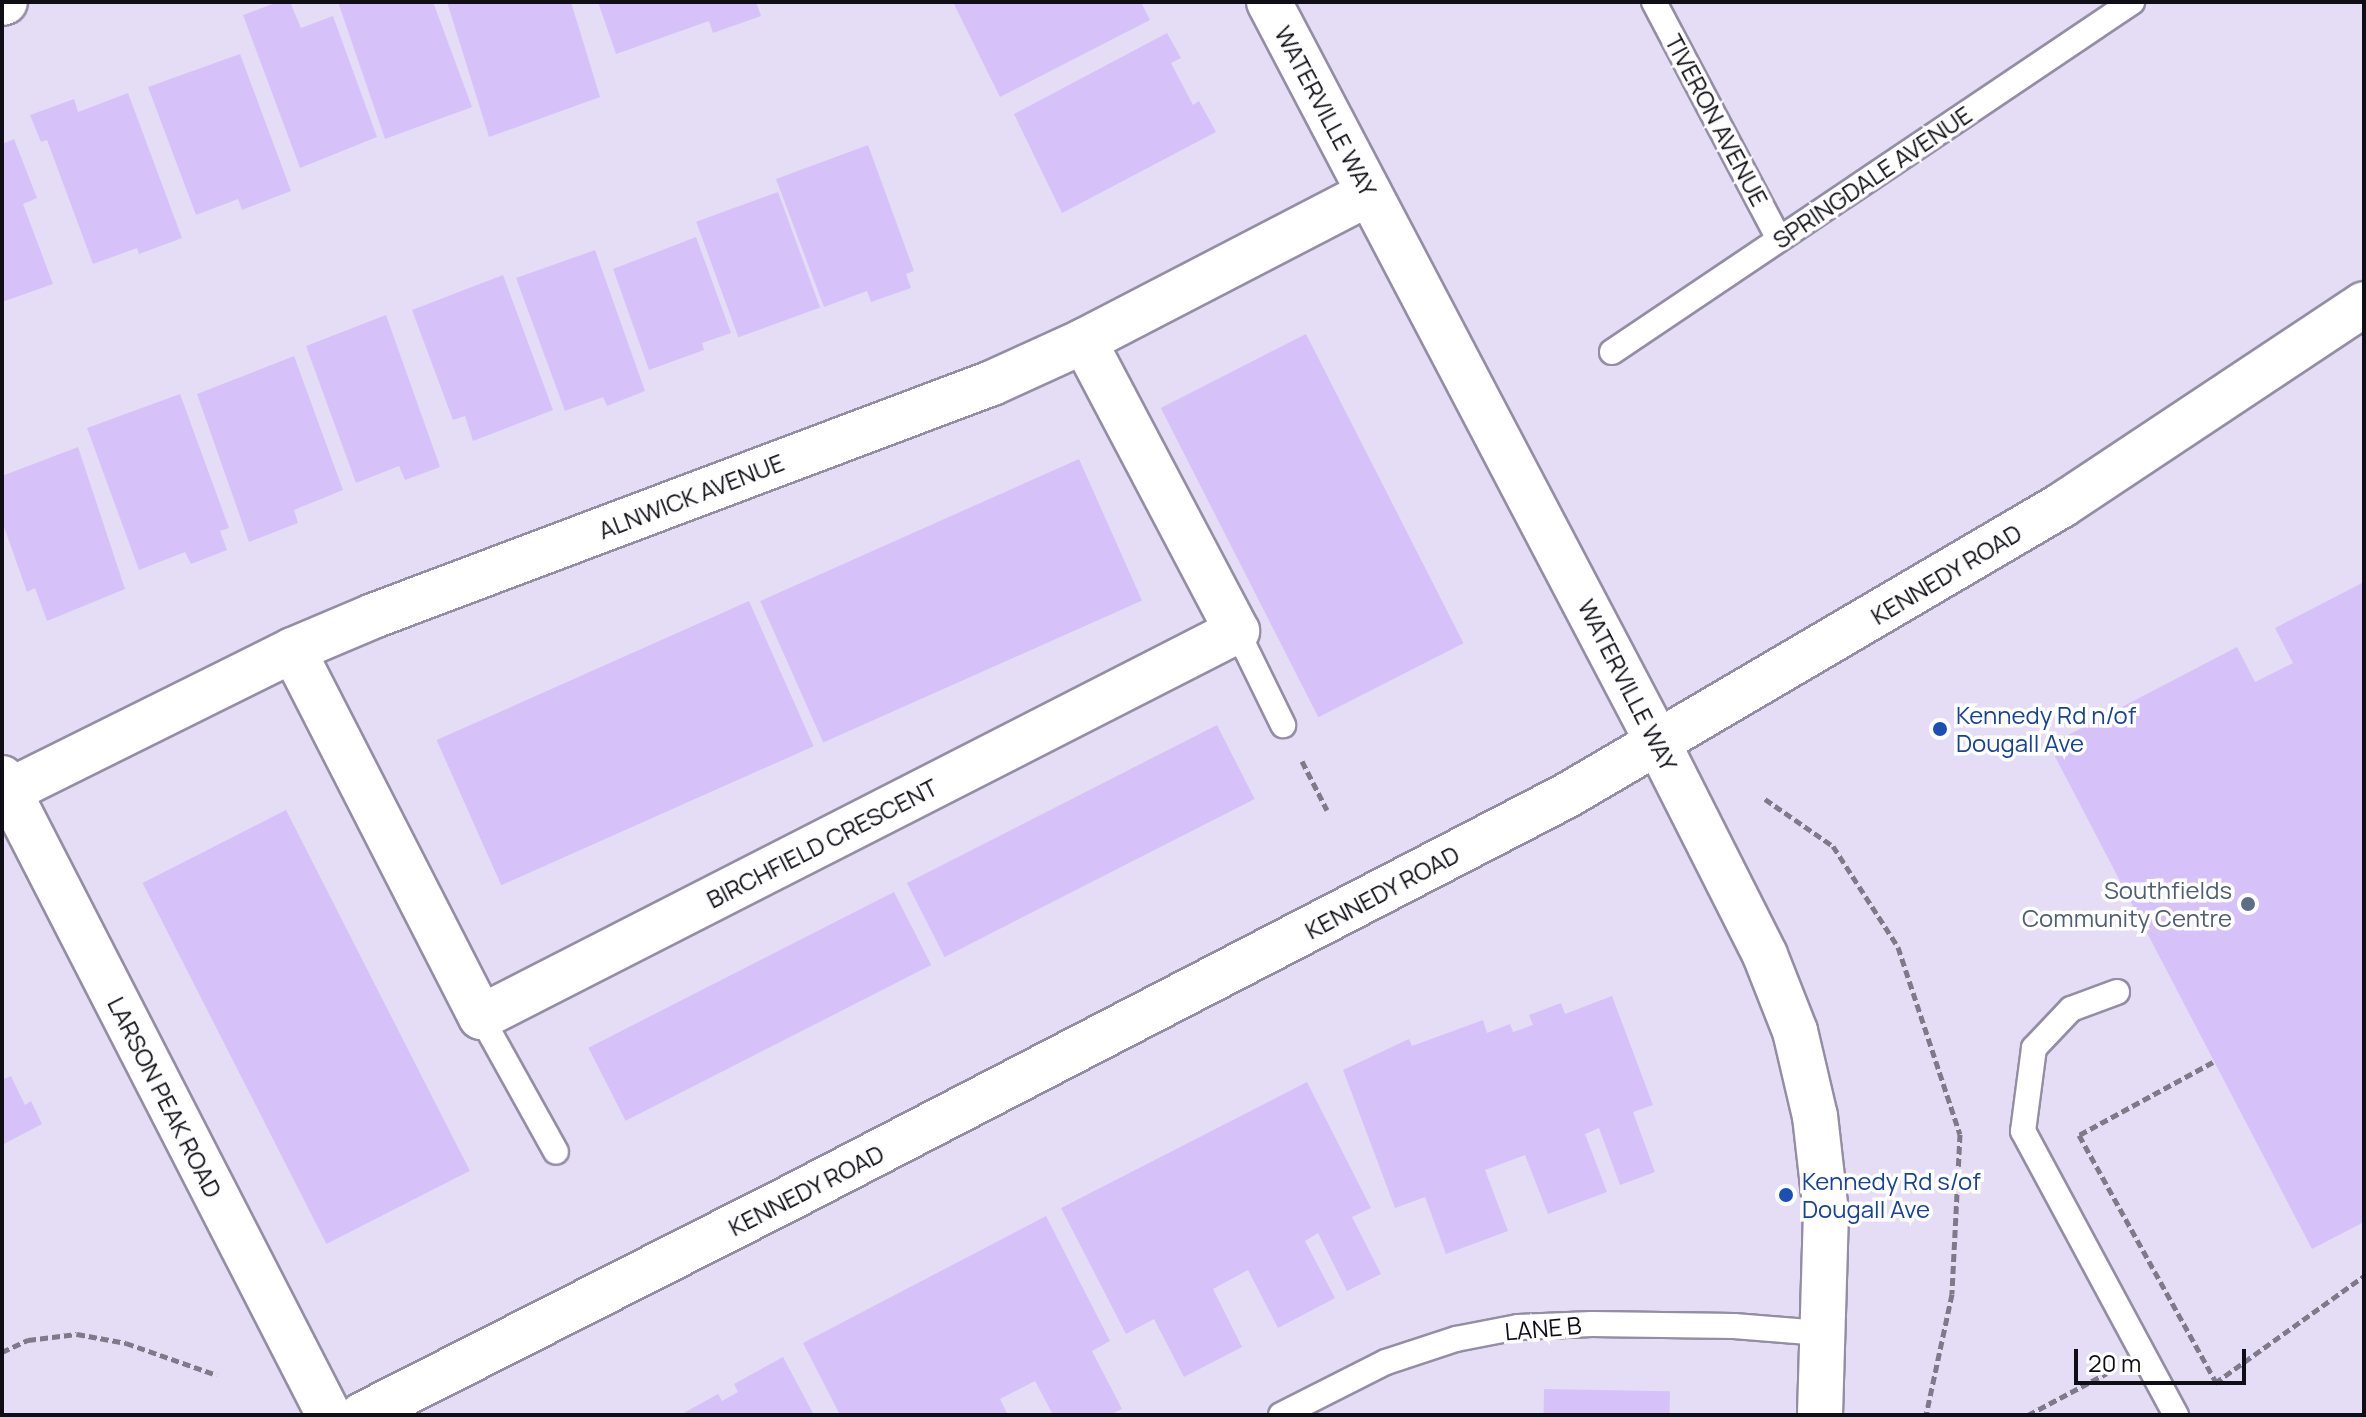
<!DOCTYPE html>
<style>
body{margin:0}
#map{position:relative;width:2366px;height:1417px;overflow:hidden;background:#e4ddf5;font-family:Manrope,sans-serif}
div>[style]{position:absolute}
.building>*{inset:0;background:#d6c2f9;transform-origin:0 0}
.path>*{height:5px;margin-top:-2.5px;transform-origin:0;background:repeating-linear-gradient(90deg,#7f7a8a 0 8px,transparent 0 12px)}
.roads{filter:drop-shadow(2px 0 #948ea4) drop-shadow(-2px 0 #948ea4) drop-shadow(0 2px #948ea4) drop-shadow(0 -2px #948ea4)}
.lane>*{height:24px;margin:-12px;padding:0 12px;transform-origin:12px;border-radius:12px;background:#fff}
.street>*{height:44px;margin:-22px;padding:0 22px;transform-origin:22px;border-radius:22px;background:#fff}
.secondary>*{height:44px;margin:-22px;padding:0 22px;transform-origin:22px;border-radius:22px;background:#fff}
.dots>*{width:22px;height:22px;translate:-50% -50%;box-sizing:border-box;border:4px solid #fff;border-radius:50%}
span{translate:-50% -50%;white-space:nowrap;text-align:center;line-height:1.15;-webkit-text-stroke:7px #fff;paint-order:stroke}
.street-label{font-size:24px;color:#0f0d15}
.transit-label{font-size:24px;color:#164399}
.left{translate:0 -50%;text-align:left}
.service-label{font-size:24px;color:#4e5e75}
.right{translate:-100% -50%;text-align:right}
.frame{position:absolute;inset:0;border:4px solid #0f0d15;pointer-events:none}
.scale{position:absolute;left:2074px;top:1349px;width:172px;height:36px;box-sizing:border-box;border:4px solid #0f0d15;border-top:0;padding-left:10px;font-size:24px;line-height:28px;white-space:nowrap;color:#0f0d15;-webkit-text-stroke:6px #fff;paint-order:stroke}
</style>
<div id="map">
<div class="building">
<div style="clip-path:polygon(278px 2px,290px 2px,301px 28px,333px 16px,377px 137px,300px 168px,243px 15px)"></div>
<div style="clip-path:polygon(338px 2px,433px 2px,472px 107px,385px 139px)"></div>
<div style="clip-path:polygon(447px 2px,571px 2px,600px 97px,489px 137px)"></div>
<div style="clip-path:polygon(598px 2px,756px 2px,761px 16px,713px 33px,709px 21px,616px 54px)"></div>
<div style="clip-path:polygon(953px 2px,1141px 2px,1150px 20px,1000px 97px)"></div>
<div style="clip-path:polygon(1167px 33px,1181px 58px,1171px 63px,1193px 105px,1199px 101px,1216px 132px,1062px 213px,1014px 114px)"></div>
<div style="clip-path:polygon(240px 54px,291px 191px,242px 210px,238px 199px,196px 215px,148px 87px)"></div>
<div style="clip-path:polygon(128px 93px,182px 238px,139px 254px,137px 248px,93px 264px,47px 140px,41px 142px,30px 115px,74px 99px,78px 112px)"></div>
<div style="clip-path:polygon(14px 139px,37px 198px,23px 204px,53px 284px,2px 302px,2px 144px)"></div>
<div style="clip-path:polygon(868px 145px,914px 271px,906px 274px,911px 288px,871px 302px,867px 291px,824px 307px,776px 179px)"></div>
<div style="left:778px;top:192px;width:123px;height:87px;rotate:70deg"></div>
<div style="clip-path:polygon(696px 237px,731px 333px,702px 343px,704px 350px,649px 370px,613px 269px)"></div>
<div style="clip-path:polygon(595px 250px,645px 391px,607px 406px,603px 397px,565px 411px,516px 278px)"></div>
<div style="clip-path:polygon(503px 275px,553px 410px,473px 441px,465px 416px,453px 420px,412px 310px)"></div>
<div style="clip-path:polygon(386px 315px,440px 467px,405px 480px,399px 466px,356px 483px,306px 346px)"></div>
<div style="left:1306px;top:334px;width:347px;height:163px;rotate:63deg"></div>
<div style="clip-path:polygon(294px 356px,343px 490px,294px 510px,298px 523px,249px 542px,197px 394px)"></div>
<div style="clip-path:polygon(180px 394px,229px 528px,220px 531px,227px 550px,191px 564px,185px 552px,139px 570px,87px 428px)"></div>
<div style="clip-path:polygon(78px 447px,125px 589px,47px 621px,35px 588px,27px 592px,2px 521px,2px 476px)"></div>
<div style="left:1079px;top:459px;width:155px;height:349px;rotate:66deg"></div>
<div style="clip-path:polygon(2364px 582px,2364px 1222px,2312px 1249px,2049px 745px,2237px 647px,2255px 682px,2293px 663px,2275px 628px)"></div>
<div style="left:749px;top:601px;width:159px;height:342px;rotate:66deg"></div>
<div style="left:1217px;top:725px;width:83px;height:348px;rotate:63deg"></div>
<div style="left:286px;top:810px;width:405px;height:161px;rotate:63deg"></div>
<div style="left:894px;top:892px;width:82px;height:343px;rotate:63deg"></div>
<div style="clip-path:polygon(1612px 996px,1653px 1105px,1633px 1112px,1655px 1172px,1620px 1185px,1599px 1128px,1585px 1134px,1607px 1192px,1548px 1214px,1525px 1155px,1485px 1170px,1508px 1231px,1446px 1254px,1425px 1197px,1395px 1208px,1343px 1070px,1409px 1039px,1412px 1046px,1483px 1020px,1487px 1033px,1510px 1024px,1513px 1032px,1533px 1025px,1529px 1015px,1561px 1003px,1565px 1014px)"></div>
<div style="clip-path:polygon(11px 1076px,25px 1105px,31px 1101px,42px 1124px,2px 1145px,2px 1080px)"></div>
<div style="clip-path:polygon(1307px 1082px,1371px 1208px,1352px 1217px,1381px 1274px,1347px 1291px,1318px 1233px,1305px 1241px,1335px 1298px,1278px 1328px,1248px 1270px,1213px 1289px,1242px 1347px,1184px 1377px,1154px 1319px,1126px 1334px,1061px 1208px)"></div>
<div style="clip-path:polygon(1046px 1216px,1110px 1341px,1092px 1351px,1122px 1409px,1109px 1415px,1053px 1415px,1035px 1381px,1000px 1399px,1008px 1415px,840px 1415px,803px 1343px)"></div>
<div style="clip-path:polygon(783px 1357px,814px 1415px,680px 1415px,718px 1394px,722px 1401px,738px 1392px,734px 1384px)"></div>
<div style="left:1544px;top:1389px;width:126px;height:26px;rotate:1deg"></div>
</div>
<div class="path">
<div style="left:1302px;top:761px;width:55px;rotate:63deg"></div>
<div style="left:1765px;top:799px;width:83px;rotate:34.7deg"></div>
<div style="left:1833px;top:846px;width:120px;rotate:57.2deg"></div>
<div style="left:1898px;top:947px;width:197px;rotate:71.7deg"></div>
<div style="left:1960px;top:1134px;width:160px;rotate:92.9deg"></div>
<div style="left:1952px;top:1294px;width:124px;rotate:102.1deg"></div>
<div style="left:2213px;top:1062px;width:153px;rotate:151.4deg"></div>
<div style="left:2079px;top:1135px;width:282px;rotate:61deg"></div>
<div style="left:2px;top:1352px;width:29px;rotate:-25deg"></div>
<div style="left:28px;top:1340px;width:49px;rotate:-7deg"></div>
<div style="left:77px;top:1334px;width:50px;rotate:10.4deg"></div>
<div style="left:126px;top:1343px;width:96px;rotate:19.4deg"></div>
<div style="left:2215px;top:1383px;width:183px;rotate:-35.7deg"></div>
<div style="left:2028px;top:1415px;width:89px;rotate:-28deg"></div>
</div>
<div class="roads">
<div class="lane">
<div style="left:1654px;top:2px;width:268px;rotate:62.2deg"></div>
<div style="left:1612px;top:352px;width:627px;rotate:-33.94deg"></div>
<div style="left:1237px;top:631px;width:105px;rotate:63.9deg"></div>
<div style="left:2117px;top:992px;width:49px;rotate:159.7deg"></div>
<div style="left:2071px;top:1009px;width:54px;rotate:133.5deg"></div>
<div style="left:2034px;top:1048px;width:84px;rotate:97.5deg"></div>
<div style="left:2023px;top:1131px;width:323px;rotate:61.7deg"></div>
<div style="left:481px;top:1017px;width:154px;rotate:60.9deg"></div>
<div style="left:1281px;top:1415px;width:118px;rotate:-26.8deg"></div>
<div style="left:1386px;top:1362px;width:74px;rotate:-18.2deg"></div>
<div style="left:1456px;top:1339px;width:63px;rotate:-11deg"></div>
<div style="left:1518px;top:1327px;width:74px;rotate:-2.3deg"></div>
<div style="left:1592px;top:1324px;width:142px;rotate:0.8deg"></div>
<div style="left:1734px;top:1326px;width:87px;rotate:4.6deg"></div>
</div>
<div class="street">
<div style="left:1269px;top:2px;width:837px;rotate:62.3deg"></div>
<div style="left:1658px;top:743px;width:237px;rotate:63.2deg"></div>
<div style="left:1765px;top:955px;width:82px;rotate:68.5deg"></div>
<div style="left:1795px;top:1031px;width:87px;rotate:76.8deg"></div>
<div style="left:1815px;top:1116px;width:97px;rotate:83.5deg"></div>
<div style="left:1826px;top:1212px;width:203px;rotate:91.7deg"></div>
<div style="left:2px;top:3px;width:3px;rotate:-18deg"></div>
<div style="left:293px;top:650px;width:412px;rotate:62.9deg"></div>
<div style="left:481px;top:1017px;width:849px;rotate:-27.05deg"></div>
<div style="left:1237px;top:631px;width:328px;rotate:-117.8deg"></div>
<div style="left:2px;top:778px;width:716px;rotate:62.83deg"></div>
<div style="left:9px;top:791px;width:317px;rotate:-26.4deg"></div>
<div style="left:293px;top:650px;width:87px;rotate:-23deg"></div>
<div style="left:373px;top:616px;width:661px;rotate:-20.63deg"></div>
<div style="left:992px;top:383px;width:101px;rotate:-24.5deg"></div>
<div style="left:1084px;top:341px;width:321px;rotate:-27.4deg"></div>
</div>
<div class="secondary">
<div style="left:362px;top:1415px;width:471px;rotate:-26.9deg"></div>
<div style="left:782px;top:1202px;width:883px;rotate:-27.38deg"></div>
<div style="left:1566px;top:796px;width:575px;rotate:-30.4deg"></div>
<div style="left:2062px;top:505px;width:363px;rotate:-33.6deg"></div>
</div>
</div>
<div class="dots">
<div style="left:1940px;top:729px;background:#1a4fb4"></div>
<div style="left:2248px;top:904px;background:#5c6f8a"></div>
<div style="left:1786px;top:1195px;background:#1a4fb4"></div>
</div>
<div class="street-label">
<span style="left:1326px;top:111px;rotate:62deg">WATERVILLE WAY</span>
<span style="left:1717px;top:120px;rotate:62deg">TIVERON AVENUE</span>
<span style="left:1872px;top:177px;rotate:-34deg">SPRINGDALE AVENUE</span>
<span style="left:691px;top:496px;rotate:-21deg">ALNWICK AVENUE</span>
<span style="left:1946px;top:574px;rotate:-31deg">KENNEDY ROAD</span>
<span style="left:1628px;top:685px;rotate:63deg">WATERVILLE WAY</span>
<span style="left:822px;top:843px;rotate:-27deg">BIRCHFIELD CRESCENT</span>
<span style="left:1382px;top:892px;rotate:-28deg">KENNEDY ROAD</span>
<span style="left:165px;top:1097px;rotate:63deg">LARSON PEAK ROAD</span>
<span style="left:806px;top:1190px;rotate:-27deg">KENNEDY ROAD</span>
<span style="left:1543px;top:1328px;rotate:-5deg">LANE B</span>
</div>
<div class="transit-label">
<span class="left" style="left:1956px;top:729px">Kennedy Rd n/of<br>Dougall Ave</span>
<span class="left" style="left:1802px;top:1195px">Kennedy Rd s/of<br>Dougall Ave</span>
</div>
<div class="service-label">
<span class="right" style="left:2232px;top:904px">Southfields<br>Community Centre</span>
</div>
<div class="frame"></div>
<div class="scale">20 m</div>
</div>
